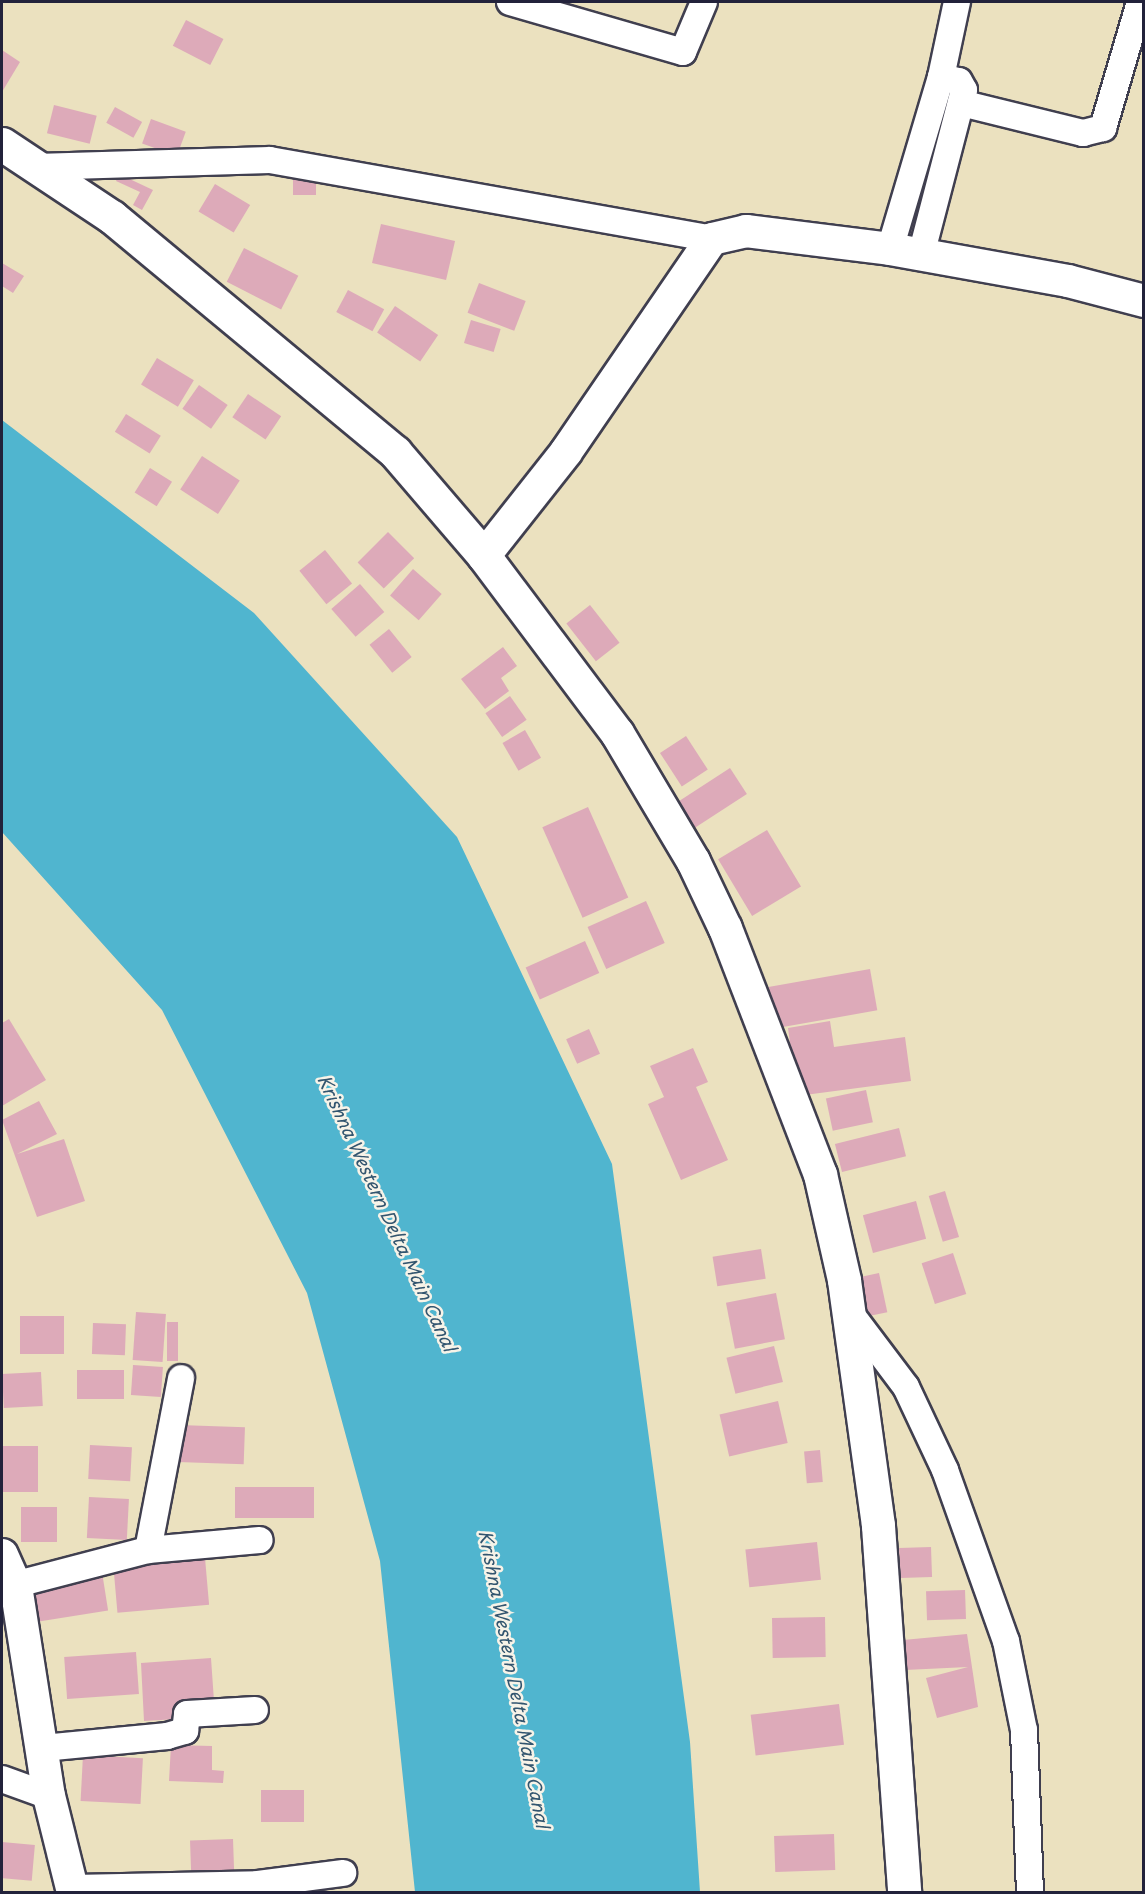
<!DOCTYPE html>
<style>
body{margin:0}
#map{position:relative;width:1145px;height:1894px;overflow:hidden;background:#ebe1bf;font-family:"Playpen Sans",sans-serif}
div>[style]{position:absolute}
.water>*{inset:0;background:#50b5cf}
.building>*{inset:0;background:#ddaab9;transform-origin:0 0}
.roads{filter:drop-shadow(2px 0 #403f4f) drop-shadow(-2px 0 #403f4f) drop-shadow(0 2px #403f4f) drop-shadow(0 -2px #403f4f)}
.minor>*{height:26px;margin:-13px;padding:0 13px;transform-origin:13px;border-radius:13px;background:#fff}
.tertiary>*{height:32px;margin:-16px;padding:0 16px;transform-origin:16px;border-radius:16px;background:#fff}
.secondary>*{height:33px;margin:-16.5px;padding:0 16.5px;transform-origin:16.5px;border-radius:16.5px;background:#fff}
span{translate:-50% -50%;white-space:nowrap;text-align:center;line-height:1.15;-webkit-text-stroke:5px #f7f3e8;paint-order:stroke}
.water-label{font-size:18px;color:#32556f;font-style:italic}
.frame{position:absolute;inset:0;border:3px solid #22223b;pointer-events:none}
</style>
<div id="map">
<div class="water">
<div style="clip-path:polygon(2px 420px,254px 613px,457px 837px,612px 1164px,690px 1742px,700px 1892px,415px 1892px,380px 1561px,307px 1293px,162px 1010px,2px 832px)"></div>
</div>
<div class="building">
<div style="left:186px;top:20px;width:42px;height:29px;rotate:27deg"></div>
<div style="clip-path:polygon(2px 50px,20px 62px,2px 92px)"></div>
<div style="left:54px;top:105px;width:44px;height:29px;rotate:14deg"></div>
<div style="left:115px;top:107px;width:31px;height:18px;rotate:29deg"></div>
<div style="left:151px;top:119px;width:37px;height:26px;rotate:20deg"></div>
<div style="clip-path:polygon(119px 174px,153px 190px,142px 210px,133px 205px,140px 192px,116px 181px)"></div>
<div style="left:293px;top:177px;width:23px;height:18px"></div>
<div style="left:215px;top:184px;width:41px;height:32px;rotate:31deg"></div>
<div style="left:381px;top:224px;width:76px;height:40px;rotate:13deg"></div>
<div style="left:244px;top:248px;width:61px;height:38px;rotate:27deg"></div>
<div style="clip-path:polygon(2px 263px,24px 276px,13px 293px,2px 286px)"></div>
<div style="left:479px;top:283px;width:50px;height:32px;rotate:21deg"></div>
<div style="left:348px;top:290px;width:41px;height:25px;rotate:28deg"></div>
<div style="left:395px;top:306px;width:52px;height:32px;rotate:34deg"></div>
<div style="left:471px;top:320px;width:31px;height:24px;rotate:17deg"></div>
<div style="left:157px;top:358px;width:43px;height:31px;rotate:31deg"></div>
<div style="left:199px;top:385px;width:35px;height:29px;rotate:35deg"></div>
<div style="left:248px;top:394px;width:40px;height:28px;rotate:34deg"></div>
<div style="left:126px;top:414px;width:41px;height:21px;rotate:32deg"></div>
<div style="left:202px;top:456px;width:45px;height:40px;rotate:33deg"></div>
<div style="left:150px;top:468px;width:26px;height:29px;rotate:32deg"></div>
<div style="left:388px;top:532px;width:37px;height:43px;rotate:45deg"></div>
<div style="left:325px;top:550px;width:43px;height:33px;rotate:51deg"></div>
<div style="left:413px;top:569px;width:38px;height:35px;rotate:41deg"></div>
<div style="left:360px;top:584px;width:37px;height:38px;rotate:49deg"></div>
<div style="left:590px;top:605px;width:48px;height:30px;rotate:52deg"></div>
<div style="left:389px;top:629px;width:36px;height:25px;rotate:51deg"></div>
<div style="clip-path:polygon(503px 647px,517px 666px,501px 678px,509px 691px,485px 709px,461px 679px)"></div>
<div style="left:510px;top:696px;width:29px;height:30px;rotate:55deg"></div>
<div style="left:525px;top:730px;width:32px;height:26px;rotate:60deg"></div>
<div style="left:686px;top:736px;width:40px;height:31px;rotate:57deg"></div>
<div style="left:730px;top:768px;width:31px;height:67px;rotate:57deg"></div>
<div style="left:588px;top:807px;width:99px;height:50px;rotate:66deg"></div>
<div style="left:767px;top:830px;width:66px;height:57px;rotate:59deg"></div>
<div style="left:646px;top:901px;width:46px;height:64px;rotate:66deg"></div>
<div style="left:585px;top:941px;width:35px;height:65px;rotate:66deg"></div>
<div style="left:870px;top:969px;width:42px;height:106px;rotate:80deg"></div>
<div style="clip-path:polygon(9px 1019px,46px 1080px,2px 1106px,2px 1023px)"></div>
<div style="clip-path:polygon(830px 1021px,834px 1047px,905px 1037px,911px 1081px,797px 1096px,788px 1028px)"></div>
<div style="left:589px;top:1029px;width:27px;height:25px;rotate:66deg"></div>
<div style="clip-path:polygon(693px 1048px,708px 1082px,696px 1087px,728px 1160px,681px 1180px,648px 1104px,664px 1097px,650px 1066px)"></div>
<div style="left:866px;top:1090px;width:33px;height:41px;rotate:78deg"></div>
<div style="clip-path:polygon(39px 1101px,57px 1134px,17px 1154px,64px 1139px,85px 1201px,37px 1217px,2px 1120px)"></div>
<div style="left:899px;top:1128px;width:29px;height:66px;rotate:76deg"></div>
<div style="left:945px;top:1191px;width:48px;height:17px;rotate:73deg"></div>
<div style="left:916px;top:1201px;width:39px;height:55px;rotate:75deg"></div>
<div style="left:761px;top:1249px;width:30px;height:49px;rotate:81deg"></div>
<div style="left:953px;top:1253px;width:43px;height:33px;rotate:72deg"></div>
<div style="left:879px;top:1273px;width:40px;height:25px;rotate:78deg"></div>
<div style="left:776px;top:1293px;width:47px;height:51px;rotate:79deg"></div>
<div style="left:136px;top:1312px;width:30px;height:48px;rotate:4deg"></div>
<div style="left:64px;top:1316px;width:38px;height:44px;rotate:90deg"></div>
<div style="left:167px;top:1322px;width:11px;height:39px"></div>
<div style="left:93px;top:1323px;width:33px;height:31px;rotate:2deg"></div>
<div style="left:774px;top:1346px;width:37px;height:49px;rotate:76deg"></div>
<div style="left:133px;top:1365px;width:30px;height:30px;rotate:4deg"></div>
<div style="left:77px;top:1370px;width:47px;height:29px"></div>
<div style="left:41px;top:1372px;width:34px;height:39px;rotate:87deg"></div>
<div style="left:778px;top:1401px;width:43px;height:60px;rotate:77deg"></div>
<div style="left:179px;top:1425px;width:66px;height:37px;rotate:2deg"></div>
<div style="left:90px;top:1445px;width:42px;height:34px;rotate:3deg"></div>
<div style="left:2px;top:1446px;width:36px;height:46px"></div>
<div style="left:820px;top:1450px;width:32px;height:16px;rotate:85deg"></div>
<div style="left:314px;top:1487px;width:31px;height:79px;rotate:90deg"></div>
<div style="left:89px;top:1497px;width:40px;height:41px;rotate:3deg"></div>
<div style="left:21px;top:1507px;width:36px;height:35px"></div>
<div style="left:817px;top:1542px;width:38px;height:72px;rotate:84deg"></div>
<div style="left:931px;top:1547px;width:30px;height:32px;rotate:88deg"></div>
<div style="left:205px;top:1558px;width:47px;height:92px;rotate:85deg"></div>
<div style="left:102px;top:1572px;width:39px;height:70px;rotate:81deg"></div>
<div style="left:965px;top:1590px;width:29px;height:39px;rotate:88deg"></div>
<div style="left:825px;top:1617px;width:40px;height:53px;rotate:89deg"></div>
<div style="clip-path:polygon(967px 1634px,978px 1707px,937px 1718px,926px 1678px,968px 1667px,905px 1670px,903px 1640px)"></div>
<div style="left:136px;top:1652px;width:42px;height:72px;rotate:86deg"></div>
<div style="clip-path:polygon(211px 1658px,214px 1701px,177px 1703px,178px 1719px,144px 1721px,141px 1663px)"></div>
<div style="left:839px;top:1704px;width:41px;height:89px;rotate:83deg"></div>
<div style="clip-path:polygon(171px 1745px,212px 1746px,212px 1770px,224px 1771px,223px 1783px,169px 1781px)"></div>
<div style="left:83px;top:1755px;width:60px;height:46px;rotate:3deg"></div>
<div style="left:261px;top:1790px;width:43px;height:32px"></div>
<div style="left:834px;top:1834px;width:36px;height:60px;rotate:88deg"></div>
<div style="left:233px;top:1839px;width:35px;height:43px;rotate:88deg"></div>
<div style="left:2px;top:1842px;width:33px;height:36px;rotate:5deg"></div>
</div>
<div class="roads">
<div class="minor">
<div style="left:510px;top:2px;width:180px;rotate:16.1deg"></div>
<div style="left:683px;top:52px;width:54px;rotate:-67.2deg"></div>
<div style="left:941px;top:77px;width:77px;rotate:-78deg"></div>
<div style="left:961px;top:103px;width:126px;rotate:13.8deg"></div>
<div style="left:1083px;top:133px;width:21px;rotate:-14deg"></div>
<div style="left:1103px;top:128px;width:131px;rotate:-73.6deg"></div>
<div style="left:36px;top:167px;width:234px;rotate:-1.7deg"></div>
<div style="left:270px;top:160px;width:449px;rotate:10.1deg"></div>
<div style="left:890px;top:249px;width:179px;rotate:-73.5deg"></div>
<div style="left:941px;top:77px;width:18px;rotate:13deg"></div>
<div style="left:959px;top:81px;width:10px;rotate:61deg"></div>
<div style="left:964px;top:90px;width:171px;rotate:104.6deg"></div>
<div style="left:848px;top:1310px;width:96px;rotate:53deg"></div>
<div style="left:906px;top:1387px;width:92px;rotate:64.8deg"></div>
<div style="left:945px;top:1470px;width:182px;rotate:70.4deg"></div>
<div style="left:1006px;top:1641px;width:91px;rotate:78.6deg"></div>
<div style="left:1024px;top:1730px;width:162px;rotate:87.9deg"></div>
<div style="left:148px;top:1550px;width:175px;rotate:-79.1deg"></div>
<div style="left:2px;top:1588px;width:151px;rotate:-14.6deg"></div>
<div style="left:148px;top:1550px;width:112px;rotate:-5.1deg"></div>
<div style="left:43px;top:1748px;width:125px;rotate:-5.5deg"></div>
<div style="left:167px;top:1736px;width:19px;rotate:-16deg"></div>
<div style="left:185px;top:1731px;width:17px;rotate:-83deg"></div>
<div style="left:187px;top:1714px;width:68px;rotate:-3.4deg"></div>
<div style="left:2px;top:1779px;width:50px;rotate:19.9deg"></div>
<div style="left:73px;top:1888px;width:185px;rotate:-1.2deg"></div>
<div style="left:258px;top:1884px;width:86px;rotate:-7.4deg"></div>
</div>
<div class="tertiary">
<div style="left:484px;top:556px;width:132px;rotate:-51.7deg"></div>
<div style="left:566px;top:452px;width:258px;rotate:-55.6deg"></div>
<div style="left:712px;top:239px;width:35px;rotate:-13deg"></div>
<div style="left:746px;top:231px;width:145px;rotate:7.1deg"></div>
<div style="left:890px;top:249px;width:181px;rotate:10.2deg"></div>
<div style="left:1068px;top:281px;width:79px;rotate:14.7deg"></div>
<div style="left:2px;top:1555px;width:34px;rotate:66deg"></div>
<div style="left:16px;top:1586px;width:213px;rotate:81.1deg"></div>
<div style="left:49px;top:1796px;width:99px;rotate:76deg"></div>
</div>
<div class="secondary">
<div style="left:2px;top:144px;width:132px;rotate:33.6deg"></div>
<div style="left:112px;top:217px;width:368px;rotate:39.7deg"></div>
<div style="left:395px;top:452px;width:137px;rotate:49.4deg"></div>
<div style="left:484px;top:556px;width:221px;rotate:53.1deg"></div>
<div style="left:617px;top:733px;width:149px;rotate:59.3deg"></div>
<div style="left:693px;top:861px;width:74px;rotate:64.5deg"></div>
<div style="left:725px;top:928px;width:264px;rotate:68.9deg"></div>
<div style="left:820px;top:1174px;width:109px;rotate:77.2deg"></div>
<div style="left:844px;top:1280px;width:248px;rotate:82.1deg"></div>
<div style="left:878px;top:1526px;width:367px;rotate:85.9deg"></div>
</div>
</div>
<div class="water-label">
<span style="left:387px;top:1213px;rotate:65deg">Krishna Western Delta Main Canal</span>
<span style="left:514px;top:1679px;rotate:79deg">Krishna Western Delta Main Canal</span>
</div>
<div class="frame"></div>
</div>
